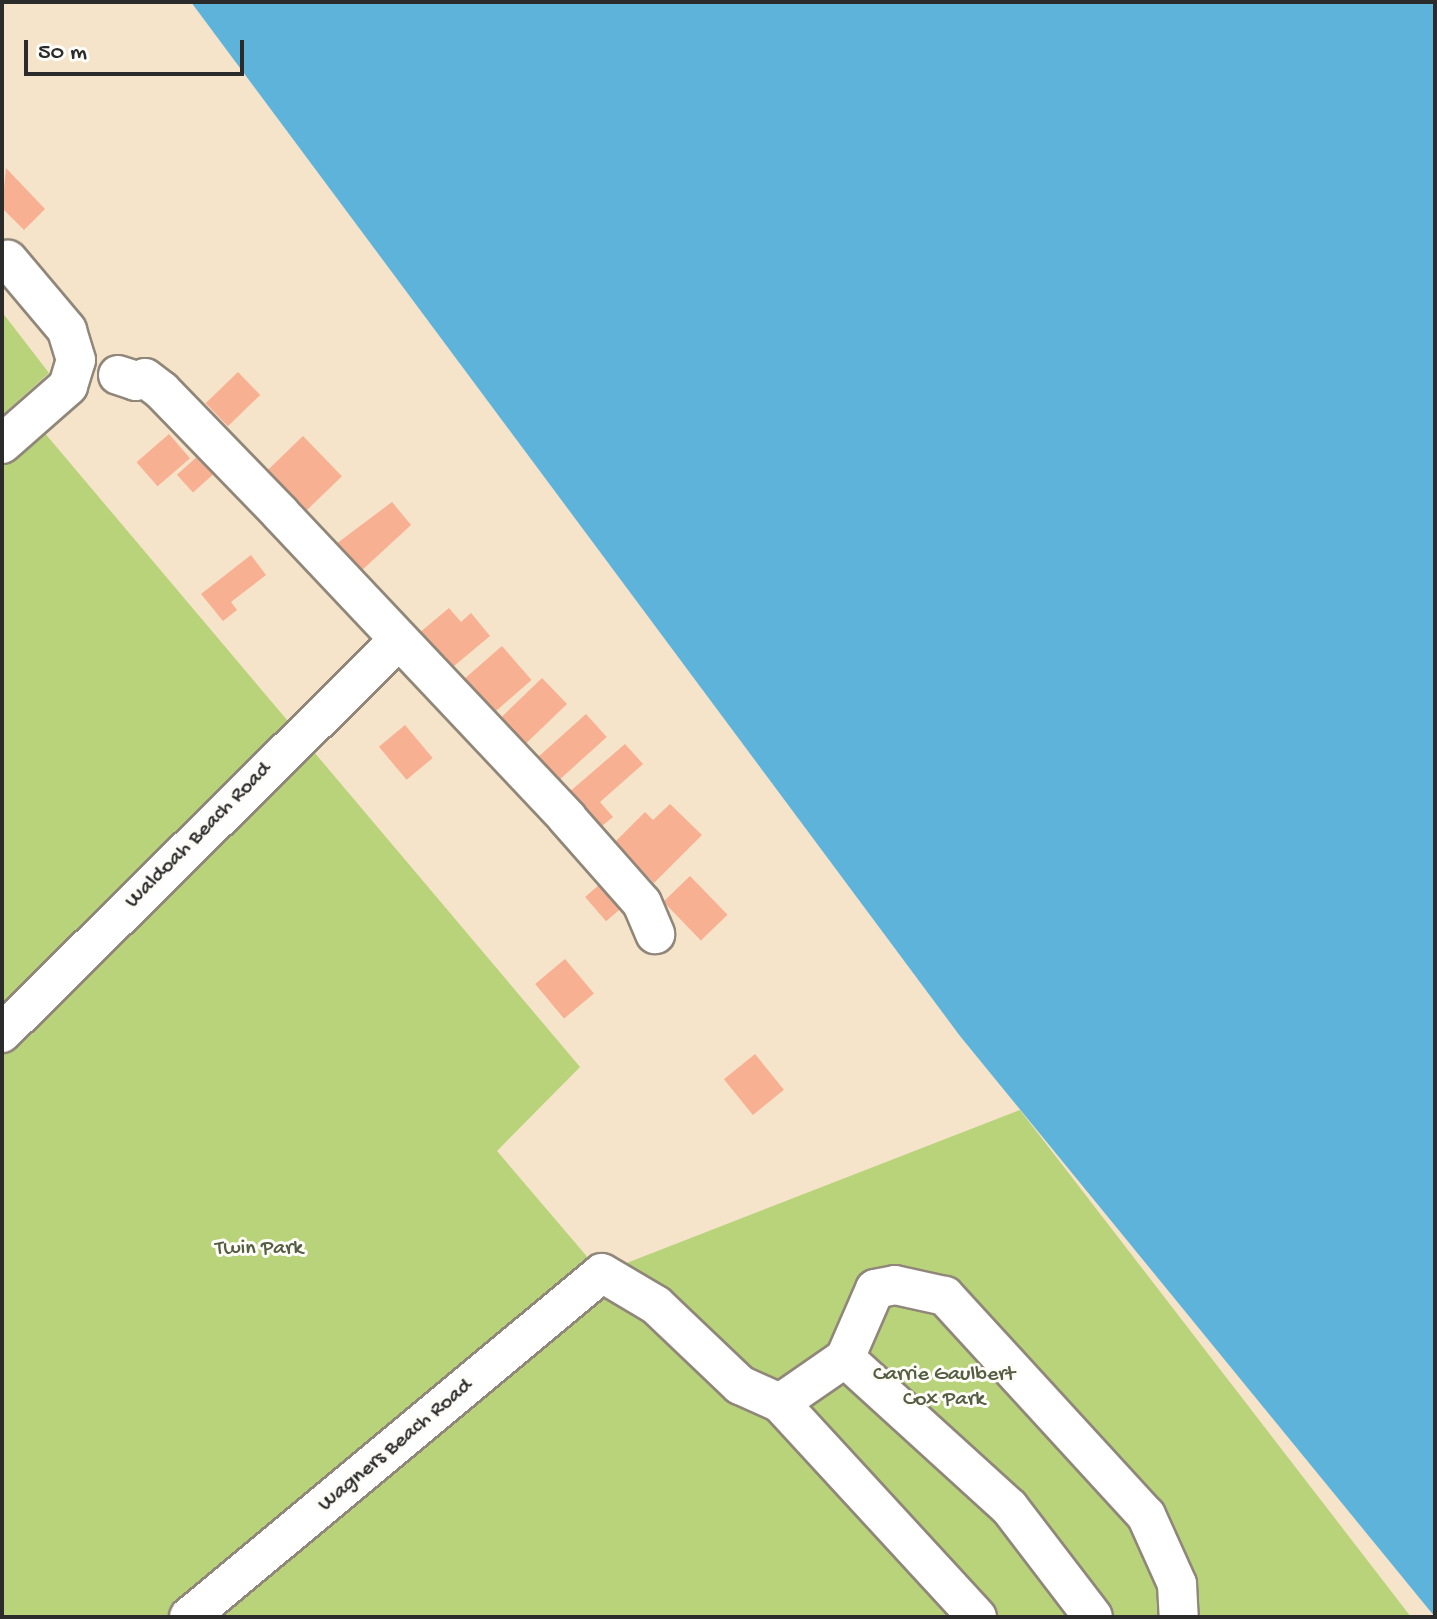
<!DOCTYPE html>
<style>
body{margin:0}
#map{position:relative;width:1437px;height:1619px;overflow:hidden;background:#f5e3ca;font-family:"Gochi Hand",sans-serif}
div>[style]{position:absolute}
.green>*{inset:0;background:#b8d379}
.water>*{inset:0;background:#5eb3da}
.building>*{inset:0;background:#f8b092;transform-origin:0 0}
.roads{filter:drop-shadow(2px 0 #90877a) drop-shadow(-2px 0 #90877a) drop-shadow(0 2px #90877a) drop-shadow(0 -2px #90877a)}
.minor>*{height:38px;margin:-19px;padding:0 19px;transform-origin:19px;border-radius:19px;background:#fff}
span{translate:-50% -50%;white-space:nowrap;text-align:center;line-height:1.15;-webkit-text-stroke:6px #fdfcf7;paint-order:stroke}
.street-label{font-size:22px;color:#2b2b2b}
.park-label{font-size:22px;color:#555d42}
.frame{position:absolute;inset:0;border:4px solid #2b2b2b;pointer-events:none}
.scale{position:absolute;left:24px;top:40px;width:220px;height:36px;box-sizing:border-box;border:4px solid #2b2b2b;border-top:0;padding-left:10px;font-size:24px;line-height:28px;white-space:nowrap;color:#2b2b2b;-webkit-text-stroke:6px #fdfcf7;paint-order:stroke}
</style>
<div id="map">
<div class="green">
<div style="clip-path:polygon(2px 312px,49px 373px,2px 415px)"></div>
<div style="clip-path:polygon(43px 431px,580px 1067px,497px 1151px,601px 1273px,1020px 1110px,1411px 1617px,2px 1617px,2px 466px)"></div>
</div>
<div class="water">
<div style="clip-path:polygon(191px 2px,1435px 2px,1435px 1617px,960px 1036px)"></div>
</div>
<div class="building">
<div style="clip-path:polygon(6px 168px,45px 209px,24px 230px,2px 208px)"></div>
<div style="left:238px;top:372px;width:32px;height:45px;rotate:46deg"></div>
<div style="left:169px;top:434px;width:32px;height:43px;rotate:49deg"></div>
<div style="left:303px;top:436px;width:56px;height:55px;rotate:46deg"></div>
<div style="left:200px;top:454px;width:24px;height:31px;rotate:48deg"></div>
<div style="clip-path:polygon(392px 502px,411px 525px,360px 572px,336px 544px)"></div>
<div style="clip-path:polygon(251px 555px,266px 575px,231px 602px,237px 610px,223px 621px,201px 594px)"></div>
<div style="clip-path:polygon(449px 608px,461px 622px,471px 613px,490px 636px,454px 666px,418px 634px)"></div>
<div style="left:502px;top:646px;width:45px;height:51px;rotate:49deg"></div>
<div style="left:542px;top:678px;width:36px;height:60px;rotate:46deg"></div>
<div style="left:586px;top:714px;width:31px;height:70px;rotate:48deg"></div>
<div style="left:405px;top:725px;width:43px;height:34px;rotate:50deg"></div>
<div style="clip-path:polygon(625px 744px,643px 764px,600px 802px,613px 817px,597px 830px,567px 794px)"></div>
<div style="clip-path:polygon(670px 804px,702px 835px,654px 883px,614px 843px,645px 812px,653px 820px)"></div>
<div style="left:690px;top:876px;width:54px;height:37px;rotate:46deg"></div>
<div style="left:607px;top:878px;width:32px;height:29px;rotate:49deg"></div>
<div style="left:565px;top:959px;width:45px;height:39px;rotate:50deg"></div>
<div style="left:755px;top:1054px;width:46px;height:40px;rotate:51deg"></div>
</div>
<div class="roads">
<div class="minor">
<div style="left:118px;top:375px;width:19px;rotate:18deg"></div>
<div style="left:136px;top:381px;width:9px;rotate:-18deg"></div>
<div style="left:145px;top:378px;width:21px;rotate:37deg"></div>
<div style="left:162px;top:391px;width:171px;rotate:45.9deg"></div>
<div style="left:281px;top:514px;width:417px;rotate:46.7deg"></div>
<div style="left:567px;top:818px;width:113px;rotate:48.6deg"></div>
<div style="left:642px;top:903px;width:34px;rotate:67deg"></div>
<div style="left:2px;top:444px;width:88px;rotate:-41.3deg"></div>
<div style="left:68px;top:386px;width:27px;rotate:-73deg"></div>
<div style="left:76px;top:360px;width:31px;rotate:-107deg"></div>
<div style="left:67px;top:330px;width:92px;rotate:-130.1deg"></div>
<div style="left:2px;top:1033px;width:557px;rotate:-44.71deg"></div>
<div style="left:845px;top:1358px;width:75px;rotate:-66.5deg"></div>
<div style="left:875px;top:1289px;width:20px;rotate:-11deg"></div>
<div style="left:895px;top:1285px;width:51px;rotate:12.4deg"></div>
<div style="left:945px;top:1296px;width:297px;rotate:47.5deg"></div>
<div style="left:1146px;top:1515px;width:76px;rotate:65.8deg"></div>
<div style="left:1177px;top:1584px;width:33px;rotate:87deg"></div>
<div style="left:189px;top:1617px;width:537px;rotate:-39.79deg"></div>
<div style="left:602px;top:1273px;width:63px;rotate:30.7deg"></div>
<div style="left:656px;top:1305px;width:116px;rotate:43.6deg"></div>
<div style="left:740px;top:1385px;width:44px;rotate:24.2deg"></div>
<div style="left:977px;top:1617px;width:291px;rotate:-132.6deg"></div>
<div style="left:780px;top:1403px;width:79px;rotate:-34.7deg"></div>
<div style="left:845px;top:1358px;width:222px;rotate:42.3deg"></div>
<div style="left:1009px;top:1507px;width:138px;rotate:52.6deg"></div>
</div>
</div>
<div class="street-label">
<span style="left:199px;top:836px;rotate:-45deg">Waldoah Beach Road</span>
<span style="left:396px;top:1446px;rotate:-40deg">Wagners Beach Road</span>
</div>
<div class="park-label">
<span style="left:259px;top:1250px">Twin Park</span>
<span style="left:944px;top:1388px">Carrie Gaulbert<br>Cox Park</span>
</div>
<div class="frame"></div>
<div class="scale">50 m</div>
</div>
